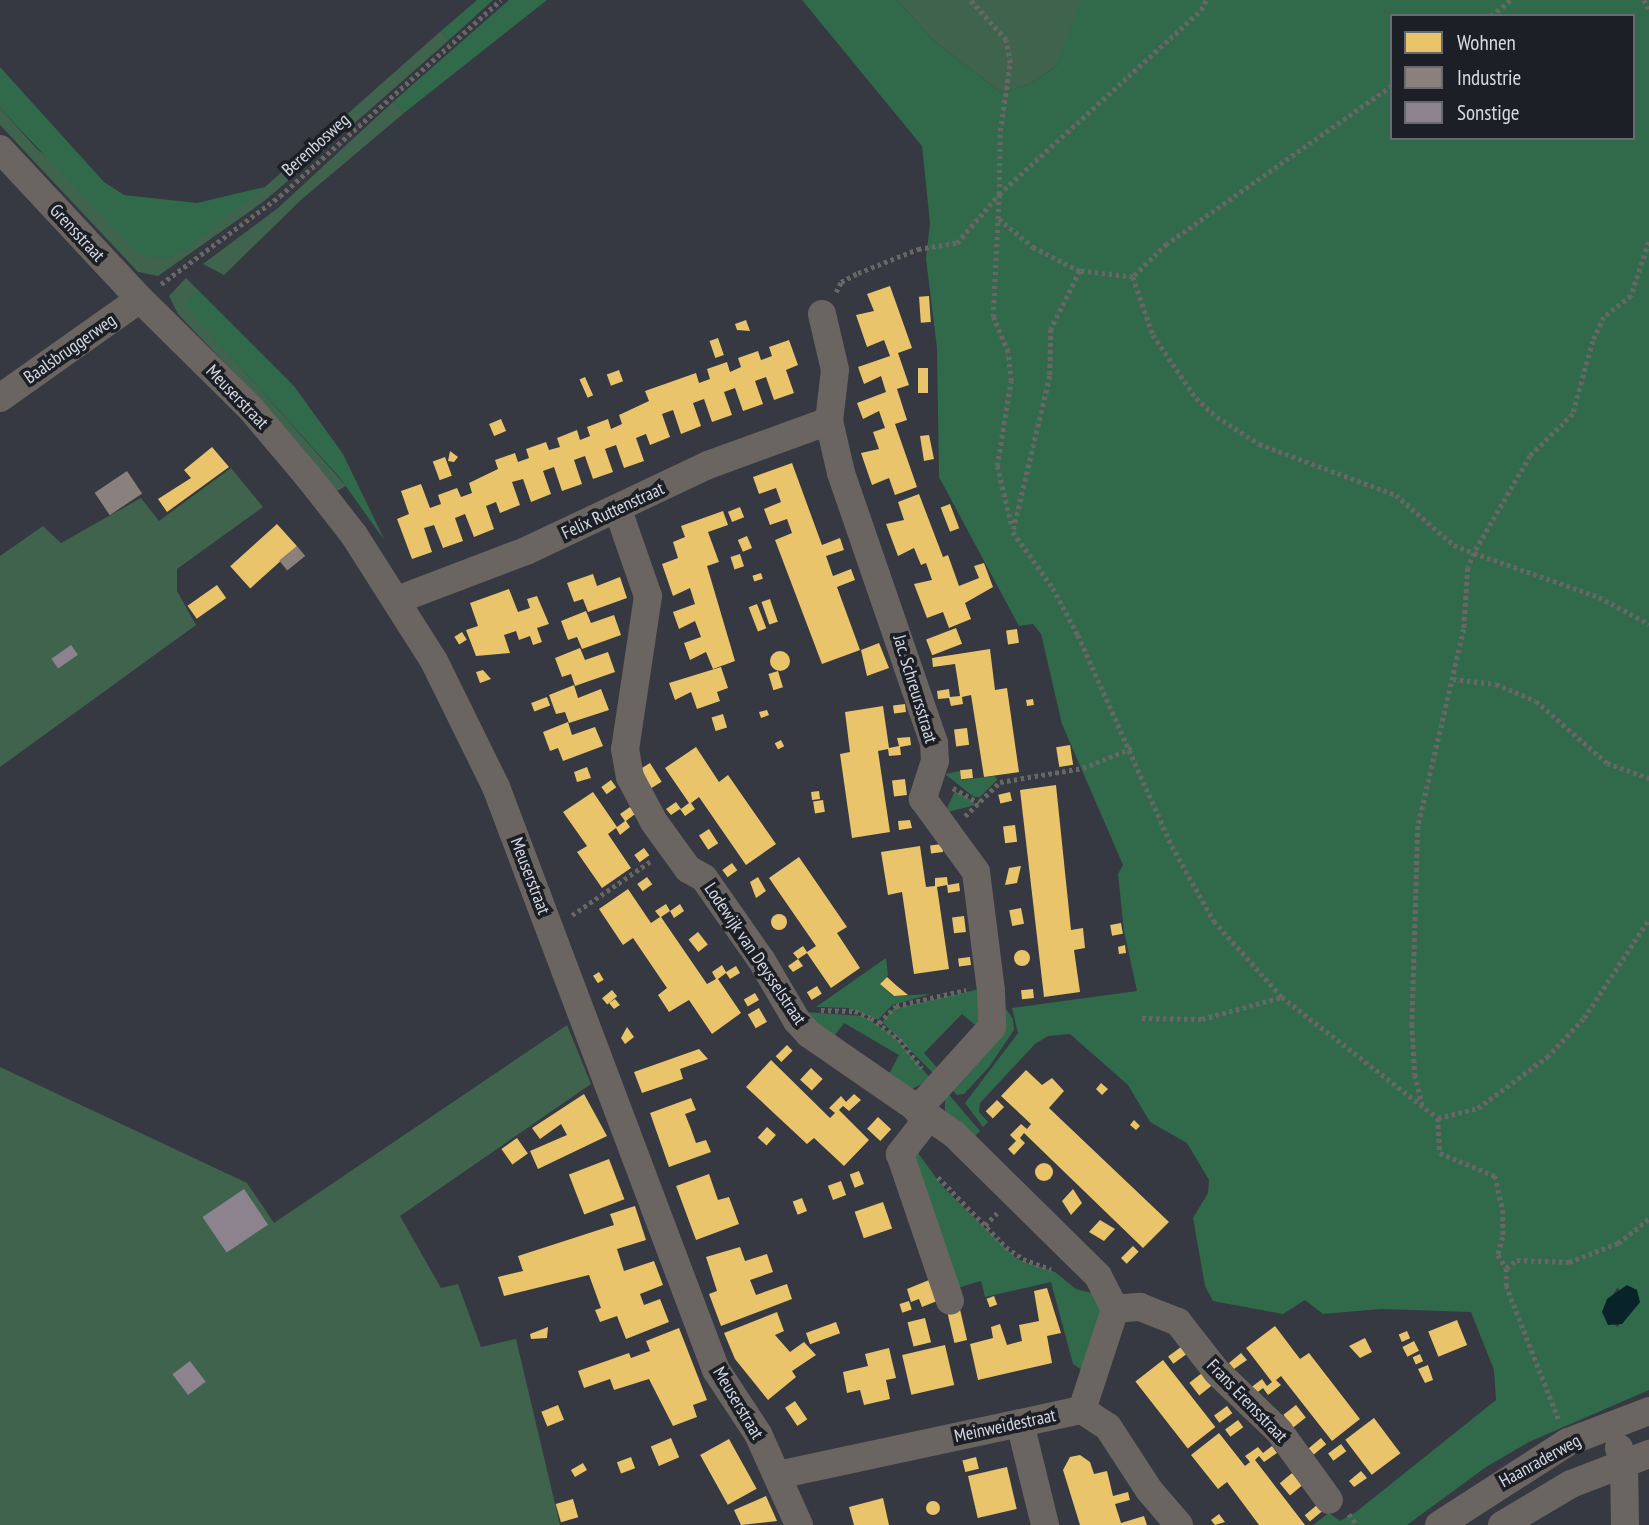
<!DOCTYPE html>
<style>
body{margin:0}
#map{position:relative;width:1649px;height:1525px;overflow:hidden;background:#363941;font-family:"PT Sans Narrow",sans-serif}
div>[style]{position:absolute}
.green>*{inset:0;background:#40634e}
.forest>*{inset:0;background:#31694b}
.water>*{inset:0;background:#082428}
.homes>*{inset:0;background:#e9c46a;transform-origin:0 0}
.round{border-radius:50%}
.industry>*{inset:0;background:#8a817c;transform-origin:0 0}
.building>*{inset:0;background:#8d838e;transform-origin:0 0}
.path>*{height:4.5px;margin-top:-2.25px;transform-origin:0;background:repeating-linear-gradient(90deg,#696766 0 3.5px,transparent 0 7px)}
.minor>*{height:28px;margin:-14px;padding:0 14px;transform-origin:14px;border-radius:14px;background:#6b6561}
span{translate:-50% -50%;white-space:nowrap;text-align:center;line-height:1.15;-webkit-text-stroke:7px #1c1f25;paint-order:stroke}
.street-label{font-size:18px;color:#d6dae3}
.legend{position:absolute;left:1390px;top:14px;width:245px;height:126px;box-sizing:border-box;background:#1c1f25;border:2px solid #666a71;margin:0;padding:9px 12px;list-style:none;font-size:21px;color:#d6dae3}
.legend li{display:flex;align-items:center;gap:14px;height:35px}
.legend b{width:35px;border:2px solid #666a71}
</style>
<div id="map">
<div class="green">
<div style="clip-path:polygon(897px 0,1081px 0,1082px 2px,1056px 66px,1030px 84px,1002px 93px,934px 41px)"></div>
<div style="clip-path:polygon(441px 31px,449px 40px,316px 157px,263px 202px,158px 276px,138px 272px,0 125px,0 108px,37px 149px,171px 257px,265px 187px)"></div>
<div style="clip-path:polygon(394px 101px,404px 113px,302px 199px,224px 275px,203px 264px,278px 208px)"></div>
<div style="clip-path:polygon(186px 278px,199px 291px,185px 305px,346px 486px,337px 491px,259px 399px,178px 314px,169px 296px)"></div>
<div style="clip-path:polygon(231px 468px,263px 507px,177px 569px,177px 591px,196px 625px,0 767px,0 556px,43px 526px,61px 543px,141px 498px,159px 521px)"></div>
<div style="clip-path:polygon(567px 1025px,591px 1084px,400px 1216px,441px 1288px,458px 1284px,481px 1347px,516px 1339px,560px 1525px,0 1525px,0 1067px,247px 1183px,274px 1223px)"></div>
</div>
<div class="forest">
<div style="clip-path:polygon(477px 0,493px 0,449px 40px,441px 31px)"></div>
<div style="clip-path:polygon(509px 0,547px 0,404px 113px,394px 101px)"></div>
<div style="clip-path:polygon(evenodd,802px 0,897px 0,934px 41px,1002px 93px,1030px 84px,1056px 66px,1081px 0,1649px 0,1649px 1390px,1529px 1442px,1486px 1467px,1407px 1525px,1313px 1525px,1329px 1513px,1340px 1521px,1356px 1512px,1496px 1400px,1494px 1370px,1471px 1312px,1381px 1309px,1323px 1314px,1305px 1300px,1283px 1314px,1213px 1301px,1205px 1286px,1193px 1218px,1208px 1193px,1209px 1180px,1187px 1143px,1150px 1122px,1128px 1085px,1070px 1034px,1048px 1036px,1035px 1044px,980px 1103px,979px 1112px,988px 1122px,983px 1127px,965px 1103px,1018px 1033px,1012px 1008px,1137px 991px,1124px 931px,1118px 874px,1123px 865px,1062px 724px,1041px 634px,1033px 624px,1019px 626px,939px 477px,937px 348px,926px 259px,930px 223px,922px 146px,802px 0,1392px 16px,1633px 16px,1633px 138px,1392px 138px,1392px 16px,802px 0,1617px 1288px,1640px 1302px,1617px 1327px,1602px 1312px,1617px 1288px)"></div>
<div style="clip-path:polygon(0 67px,104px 182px,124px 195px,197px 203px,265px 187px,194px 243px,171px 257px,150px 258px,135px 251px,0 108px)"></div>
<div style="clip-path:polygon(199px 291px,294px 386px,343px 454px,385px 541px,340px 478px,184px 305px)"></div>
<div style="clip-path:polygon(960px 771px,961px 780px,995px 776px,997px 780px,980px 797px,974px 797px,945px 774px)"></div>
<div style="clip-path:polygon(955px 791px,971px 800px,975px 805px,948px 812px,935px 803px,947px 808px)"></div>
<div style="clip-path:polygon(886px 958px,888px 975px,880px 984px,893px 996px,931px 994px,892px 1005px,878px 1020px,848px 1008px,816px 1007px)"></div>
<div style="clip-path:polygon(984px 988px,979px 1028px,962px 1014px,924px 1053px,939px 1070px,935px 1075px,882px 1022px,893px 1009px)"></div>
<div style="clip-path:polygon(1000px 1000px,1013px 1019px,1014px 1030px,989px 1067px,964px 1094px,957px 1095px,949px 1086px)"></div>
<div style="clip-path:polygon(804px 1012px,863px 1016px,893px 1035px,931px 1079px,910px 1090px,888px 1076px,899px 1055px,844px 1023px,832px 1039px)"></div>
<div style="clip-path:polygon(945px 1090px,980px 1131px,974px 1137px,945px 1113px)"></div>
<div style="clip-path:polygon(916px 1150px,942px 1186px,1017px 1259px,1055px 1272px,1076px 1289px,1100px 1295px,1103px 1303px,1083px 1371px,1073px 1364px,1051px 1282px,985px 1297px,981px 1281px,954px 1289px,907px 1151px)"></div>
</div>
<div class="water">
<div style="clip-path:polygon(1627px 1285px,1637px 1290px,1640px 1302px,1622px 1324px,1608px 1325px,1602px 1312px,1607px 1299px)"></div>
</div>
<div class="homes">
<div style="clip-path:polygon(890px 286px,912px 348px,898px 353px,909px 385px,897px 389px,907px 420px,895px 424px,917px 487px,895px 495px,889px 478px,872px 485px,861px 453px,879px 449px,873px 432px,885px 428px,879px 411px,863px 419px,857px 403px,886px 392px,881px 376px,864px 384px,858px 367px,890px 356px,884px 340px,867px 347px,856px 315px,874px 311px,867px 294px)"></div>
<div style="left:929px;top:296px;width:26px;height:10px;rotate:86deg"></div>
<div style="clip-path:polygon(746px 320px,750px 331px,737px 330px,735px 324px)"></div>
<div style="left:718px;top:338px;width:18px;height:9px;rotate:71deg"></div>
<div style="clip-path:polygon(789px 340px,798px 365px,786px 370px,794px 393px,774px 400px,766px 377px,755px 381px,763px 404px,743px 411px,735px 388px,724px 392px,732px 415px,712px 422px,704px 399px,693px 403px,701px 426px,681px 434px,673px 410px,662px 414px,670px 437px,650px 445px,646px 434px,636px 438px,644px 461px,624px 468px,616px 445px,605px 449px,613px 472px,593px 479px,585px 456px,574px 460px,582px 484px,562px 491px,554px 467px,543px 471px,551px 494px,531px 502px,523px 479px,512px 482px,520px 505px,500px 513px,496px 502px,486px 506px,494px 529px,474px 537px,465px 514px,455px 518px,463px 541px,443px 548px,434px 525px,424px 528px,432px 552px,412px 559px,397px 519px,409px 514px,401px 491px,421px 484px,430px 508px,441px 504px,438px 495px,457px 488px,461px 497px,472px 493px,469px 483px,498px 469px,495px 460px,515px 453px,518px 462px,529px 458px,526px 449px,546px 442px,549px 450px,560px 447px,557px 438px,577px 430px,580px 440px,590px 436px,587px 427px,608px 419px,611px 429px,622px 424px,619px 415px,649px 401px,645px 391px,696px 373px,699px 383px,710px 379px,707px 369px,727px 362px,730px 372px,741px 367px,738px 358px,758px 351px,761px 360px,772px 356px,769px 347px)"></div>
<div style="left:918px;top:368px;width:10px;height:25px"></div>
<div style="left:619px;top:370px;width:12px;height:13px;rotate:70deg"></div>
<div style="left:585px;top:377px;width:20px;height:6px;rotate:66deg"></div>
<div style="left:501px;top:419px;width:13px;height:13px;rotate:67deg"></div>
<div style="clip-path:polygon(929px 435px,934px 459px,924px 461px,920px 436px)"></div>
<div style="clip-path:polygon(212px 447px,229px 467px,167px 512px,158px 499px,191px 478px,184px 470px)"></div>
<div style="clip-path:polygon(450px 451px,458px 457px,454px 462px,448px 461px)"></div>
<div style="left:445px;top:457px;width:20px;height:13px;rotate:70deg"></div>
<div style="clip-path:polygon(792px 463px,822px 545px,840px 538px,844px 550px,826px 556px,833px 576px,851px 569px,855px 580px,837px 587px,860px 650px,822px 664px,775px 540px,792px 533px,787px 519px,770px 525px,764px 509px,781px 502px,776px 488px,759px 494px,753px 477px)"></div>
<div style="clip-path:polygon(919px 494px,943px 557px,948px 555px,959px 586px,979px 578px,974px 566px,984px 563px,993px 587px,965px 603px,971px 619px,949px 628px,943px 612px,927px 618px,914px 584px,932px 580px,926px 563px,921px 565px,914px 548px,898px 556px,886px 524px,904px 520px,898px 502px)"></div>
<div style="left:950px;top:504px;width:26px;height:10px;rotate:69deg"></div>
<div style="left:740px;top:507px;width:11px;height:13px;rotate:68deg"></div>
<div style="clip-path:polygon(723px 511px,728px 525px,708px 532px,719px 562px,707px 566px,735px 661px,713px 669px,706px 652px,690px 660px,684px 643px,701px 637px,695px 621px,679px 629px,673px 612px,695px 604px,690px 588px,673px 596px,662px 564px,678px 558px,673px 542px,685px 537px,681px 526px)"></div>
<div style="left:277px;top:524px;width:30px;height:63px;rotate:48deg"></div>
<div style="left:747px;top:536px;width:13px;height:10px;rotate:67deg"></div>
<div style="left:740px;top:554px;width:13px;height:10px;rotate:72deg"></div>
<div style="left:761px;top:573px;width:6px;height:9px;rotate:72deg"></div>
<div style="clip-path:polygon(593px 574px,597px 586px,620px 577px,627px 598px,588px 612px,583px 599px,574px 602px,567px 583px)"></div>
<div style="left:217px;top:585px;width:16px;height:36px;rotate:55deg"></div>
<div style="clip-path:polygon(509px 589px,518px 612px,530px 608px,527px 599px,537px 596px,549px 624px,537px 628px,542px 642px,533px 645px,530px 636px,519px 640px,516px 631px,504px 635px,510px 653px,476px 656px,466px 630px,478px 626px,470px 603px)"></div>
<div style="left:770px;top:599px;width:24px;height:9px;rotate:71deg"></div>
<div style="left:757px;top:604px;width:26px;height:9px;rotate:69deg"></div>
<div style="clip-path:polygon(586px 611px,591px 623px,614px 615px,621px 635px,582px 649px,577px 637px,568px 640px,561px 621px)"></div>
<div style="left:956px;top:628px;width:17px;height:32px;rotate:69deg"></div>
<div style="left:1017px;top:629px;width:14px;height:11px;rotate:82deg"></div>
<div style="left:462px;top:632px;width:9px;height:9px;rotate:58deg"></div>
<div style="clip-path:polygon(879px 643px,889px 668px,867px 676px,861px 650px)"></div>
<div style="clip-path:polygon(580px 648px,585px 660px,608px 652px,615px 672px,575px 686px,571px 674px,562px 677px,555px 658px)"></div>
<div style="clip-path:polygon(990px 649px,995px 690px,1007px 688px,1019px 772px,984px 777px,971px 695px,962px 697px,963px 704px,951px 706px,949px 698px,938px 699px,937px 691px,949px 689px,950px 697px,960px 696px,957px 676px,955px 664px,933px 667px,932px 658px)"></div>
<div class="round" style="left:770px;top:651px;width:20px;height:20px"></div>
<div style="clip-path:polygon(721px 667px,728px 688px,717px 692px,720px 701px,697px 709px,691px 692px,675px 700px,669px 683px)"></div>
<div style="clip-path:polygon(483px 670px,491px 679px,480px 683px,476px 672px)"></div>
<div style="left:778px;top:671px;width:17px;height:10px;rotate:73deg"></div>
<div style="clip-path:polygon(574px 685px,578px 698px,601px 689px,609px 710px,569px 723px,565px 712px,556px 714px,549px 695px)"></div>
<div style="left:547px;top:697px;width:9px;height:17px;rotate:69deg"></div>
<div style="left:1033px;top:699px;width:6px;height:7px;rotate:81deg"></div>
<div style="left:905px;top:704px;width:8px;height:12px;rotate:83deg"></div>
<div style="clip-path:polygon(883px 706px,889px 748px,899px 746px,897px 738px,910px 737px,911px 745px,900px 747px,901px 755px,889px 756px,888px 749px,878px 751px,890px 832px,852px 838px,840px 754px,850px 752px,845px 712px)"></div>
<div style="clip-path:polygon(767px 710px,769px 715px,761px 718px,759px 712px)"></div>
<div style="left:723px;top:714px;width:14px;height:12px;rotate:73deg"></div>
<div style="clip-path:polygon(568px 722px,572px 735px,595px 727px,603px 746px,563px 761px,558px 748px,550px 751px,543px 732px)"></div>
<div style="left:967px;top:728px;width:17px;height:13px;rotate:83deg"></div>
<div style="left:781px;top:740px;width:7px;height:7px;rotate:63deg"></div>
<div style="left:1070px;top:745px;width:20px;height:14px;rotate:81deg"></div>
<div style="clip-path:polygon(696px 747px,719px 782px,728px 775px,776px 844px,746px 865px,699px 797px,691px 803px,695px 809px,685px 816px,680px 809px,671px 815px,666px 809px,676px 802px,681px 809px,689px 803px,665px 768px)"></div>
<div style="left:650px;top:763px;width:22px;height:12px;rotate:58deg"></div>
<div style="clip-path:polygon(587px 767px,591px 778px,577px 782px,574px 772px)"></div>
<div style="left:972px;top:769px;width:9px;height:12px;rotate:84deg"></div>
<div style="left:905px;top:779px;width:16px;height:13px;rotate:83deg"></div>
<div style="left:611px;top:780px;width:9px;height:12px;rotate:54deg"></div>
<div style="clip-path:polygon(1056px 785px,1071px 930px,1083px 928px,1085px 948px,1074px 950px,1080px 992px,1044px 997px,1020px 790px)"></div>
<div style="left:819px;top:791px;width:8px;height:8px;rotate:83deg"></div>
<div style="clip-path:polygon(593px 792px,617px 827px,625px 821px,620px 814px,630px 807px,635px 814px,626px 821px,630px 827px,620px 835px,616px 828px,608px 834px,631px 868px,602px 888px,577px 852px,587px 846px,563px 812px)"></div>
<div style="left:1010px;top:792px;width:9px;height:12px;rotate:77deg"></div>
<div style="left:823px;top:800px;width:12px;height:10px;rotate:81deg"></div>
<div style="clip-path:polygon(910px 820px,912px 828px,899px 830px,898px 821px)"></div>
<div style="left:1015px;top:825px;width:17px;height:12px;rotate:83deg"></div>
<div style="left:709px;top:829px;width:17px;height:12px;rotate:57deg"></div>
<div style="left:942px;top:844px;width:8px;height:12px;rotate:83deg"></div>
<div style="clip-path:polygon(920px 846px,926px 887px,935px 886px,935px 878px,947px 877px,948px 885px,959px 883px,960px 891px,948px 893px,947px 885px,937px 887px,949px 969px,914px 974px,902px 892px,888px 895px,881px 852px)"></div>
<div style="left:644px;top:848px;width:9px;height:12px;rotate:54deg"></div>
<div style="clip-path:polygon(799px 857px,847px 927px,837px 933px,860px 968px,831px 988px,807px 953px,798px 959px,803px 966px,793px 972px,788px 966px,798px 959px,793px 953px,803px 946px,807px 952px,816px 946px,769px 878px)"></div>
<div style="left:732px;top:863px;width:9px;height:12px;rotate:54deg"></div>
<div style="clip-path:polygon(1021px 866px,1017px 883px,1005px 885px,1009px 868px)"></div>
<div style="left:647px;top:877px;width:9px;height:12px;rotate:54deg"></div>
<div style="clip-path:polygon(758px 877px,766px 891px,756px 898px,750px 882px)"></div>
<div style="clip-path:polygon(628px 889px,651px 923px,660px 917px,655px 911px,666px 904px,670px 911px,680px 904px,684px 911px,674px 918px,670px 911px,661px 917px,707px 984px,716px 979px,712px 972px,722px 965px,726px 972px,736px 966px,740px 973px,730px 979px,726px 973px,718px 979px,741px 1013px,712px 1034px,689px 1000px,669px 1012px,658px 995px,667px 988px,633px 938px,623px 945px,599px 909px)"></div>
<div style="left:1021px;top:908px;width:16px;height:12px;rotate:79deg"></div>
<div class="round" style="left:771px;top:914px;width:16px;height:16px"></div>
<div style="left:964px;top:916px;width:16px;height:12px;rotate:83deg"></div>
<div style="left:1121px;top:923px;width:11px;height:11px;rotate:80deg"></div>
<div style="left:698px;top:932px;width:16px;height:12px;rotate:52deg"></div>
<div style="clip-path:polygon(1125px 945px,1126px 953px,1119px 954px,1118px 947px)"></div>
<div class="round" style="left:1014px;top:950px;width:16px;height:16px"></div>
<div style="left:970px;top:957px;width:8px;height:12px;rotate:83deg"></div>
<div style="left:599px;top:972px;width:9px;height:7px;rotate:58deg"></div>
<div style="clip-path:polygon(887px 977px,897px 986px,908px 995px,894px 996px,880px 984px)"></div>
<div style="left:817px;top:986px;width:9px;height:12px;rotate:58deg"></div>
<div style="left:1033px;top:989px;width:9px;height:12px;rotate:84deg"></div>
<div style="left:612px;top:990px;width:8px;height:13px;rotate:50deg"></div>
<div style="left:755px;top:993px;width:8px;height:13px;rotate:60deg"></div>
<div style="clip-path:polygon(615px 999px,620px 1005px,614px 1009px,609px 1003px)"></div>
<div style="left:759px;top:1008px;width:16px;height:13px;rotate:60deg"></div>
<div style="clip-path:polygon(627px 1027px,634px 1037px,625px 1044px,621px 1038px)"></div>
<div style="left:787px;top:1045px;width:8px;height:16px;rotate:45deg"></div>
<div style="clip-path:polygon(699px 1049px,708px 1059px,680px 1069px,683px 1079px,642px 1093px,634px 1072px)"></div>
<div style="clip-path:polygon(771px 1060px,830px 1118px,835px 1113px,829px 1108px,841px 1096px,846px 1102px,854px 1094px,861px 1100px,849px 1111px,843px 1106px,839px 1110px,869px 1140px,844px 1166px,814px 1138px,807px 1144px,746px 1087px)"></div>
<div style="left:811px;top:1068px;width:16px;height:16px;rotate:43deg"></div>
<div style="clip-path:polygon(1026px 1070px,1042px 1085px,1052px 1078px,1064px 1091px,1049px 1108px,1169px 1222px,1143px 1248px,1024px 1133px,1020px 1138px,1025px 1143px,1014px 1155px,1008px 1149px,1016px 1141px,1010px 1135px,1021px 1124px,1027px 1129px,1031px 1124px,1001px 1096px)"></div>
<div style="clip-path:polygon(1101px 1083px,1108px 1089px,1102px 1095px,1096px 1089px)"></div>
<div style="clip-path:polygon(584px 1094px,607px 1136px,538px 1169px,530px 1151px,567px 1135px,561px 1124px,540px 1139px,532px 1128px)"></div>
<div style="clip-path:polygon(691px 1098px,696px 1110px,685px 1114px,691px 1129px,696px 1143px,706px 1140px,711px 1152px,669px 1167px,650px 1113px)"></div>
<div style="left:997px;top:1100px;width:10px;height:16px;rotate:45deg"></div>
<div style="left:878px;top:1117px;width:18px;height:16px;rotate:43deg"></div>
<div style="clip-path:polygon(1134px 1120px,1140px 1126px,1136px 1130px,1130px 1125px)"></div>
<div style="left:767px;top:1127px;width:12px;height:14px;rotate:42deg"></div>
<div style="left:517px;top:1138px;width:19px;height:19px;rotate:55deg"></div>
<div style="left:609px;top:1159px;width:43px;height:43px;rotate:69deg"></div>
<div class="round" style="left:1035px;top:1163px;width:18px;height:18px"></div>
<div style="left:859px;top:1171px;width:14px;height:10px;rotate:69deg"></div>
<div style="clip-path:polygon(709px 1174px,718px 1200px,729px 1197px,739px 1224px,696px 1240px,676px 1186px)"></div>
<div style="left:841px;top:1181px;width:15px;height:14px;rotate:70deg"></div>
<div style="clip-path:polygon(1073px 1189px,1082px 1203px,1071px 1215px,1062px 1201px)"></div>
<div style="left:802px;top:1198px;width:14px;height:10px;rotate:69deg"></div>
<div style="left:883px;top:1202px;width:28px;height:30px;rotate:71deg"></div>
<div style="clip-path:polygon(635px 1206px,646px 1240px,617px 1249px,624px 1271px,654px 1261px,663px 1285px,640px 1294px,644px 1305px,660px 1299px,669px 1322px,626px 1339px,617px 1316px,600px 1322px,595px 1310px,601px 1308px,589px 1275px,504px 1296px,498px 1277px,523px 1271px,518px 1256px,614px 1225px,610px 1214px)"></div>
<div style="clip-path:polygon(1100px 1220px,1115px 1229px,1104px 1241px,1089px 1232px)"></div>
<div style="left:1133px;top:1246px;width:8px;height:17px;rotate:45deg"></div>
<div style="clip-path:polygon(740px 1247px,745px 1261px,767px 1254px,773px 1272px,750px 1280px,756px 1295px,787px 1284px,792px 1299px,721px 1326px,709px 1294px,717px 1291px,706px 1257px)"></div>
<div style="clip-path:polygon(934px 1278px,942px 1299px,922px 1307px,919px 1299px,911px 1302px,907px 1289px)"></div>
<div style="clip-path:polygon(1047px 1288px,1061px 1333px,1047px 1336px,1052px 1363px,978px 1380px,970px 1344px,993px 1338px,991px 1327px,1000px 1324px,1007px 1345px,1022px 1341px,1019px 1325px,1039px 1321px,1034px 1291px)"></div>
<div style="left:994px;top:1296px;width:9px;height:8px;rotate:69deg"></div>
<div style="left:909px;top:1301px;width:9px;height:10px;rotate:72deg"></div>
<div style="left:959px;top:1305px;width:36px;height:13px;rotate:77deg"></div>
<div style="clip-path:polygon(777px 1312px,784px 1331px,775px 1335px,790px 1352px,804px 1342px,816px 1355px,792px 1371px,796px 1377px,768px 1400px,735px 1359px,724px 1333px)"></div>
<div style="left:925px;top:1318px;width:25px;height:18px;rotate:76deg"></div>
<div style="left:1457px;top:1320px;width:27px;height:31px;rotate:68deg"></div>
<div style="left:836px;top:1322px;width:12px;height:32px;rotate:70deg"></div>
<div style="clip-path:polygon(1275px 1326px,1300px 1359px,1309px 1353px,1360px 1419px,1332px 1441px,1281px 1376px,1276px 1380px,1281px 1385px,1268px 1395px,1263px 1388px,1254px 1395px,1249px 1389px,1262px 1379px,1267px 1386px,1272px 1382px,1246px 1348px)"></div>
<div style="clip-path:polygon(548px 1327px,547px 1338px,531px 1339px,530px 1334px)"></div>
<div style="clip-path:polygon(679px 1328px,707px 1400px,693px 1405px,697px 1417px,673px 1426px,649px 1379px,614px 1390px,610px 1379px,584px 1388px,578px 1371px,629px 1353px,631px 1358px,650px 1351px,646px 1341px)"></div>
<div style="left:1407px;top:1331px;width:8px;height:9px;rotate:67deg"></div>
<div style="clip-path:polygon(1365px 1338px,1372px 1352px,1360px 1358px,1349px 1346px)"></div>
<div style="left:1414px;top:1341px;width:11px;height:13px;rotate:63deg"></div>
<div style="left:945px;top:1345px;width:41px;height:44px;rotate:77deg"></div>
<div style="left:1181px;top:1347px;width:9px;height:16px;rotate:54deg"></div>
<div style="clip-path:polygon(889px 1348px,896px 1378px,886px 1380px,890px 1399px,864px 1405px,860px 1390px,847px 1393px,843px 1372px,868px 1366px,865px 1354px)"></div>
<div style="clip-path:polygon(1241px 1353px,1247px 1360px,1234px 1369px,1229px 1363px)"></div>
<div style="left:1420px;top:1354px;width:8px;height:8px;rotate:67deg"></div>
<div style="left:1163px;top:1360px;width:85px;height:35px;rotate:52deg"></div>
<div style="clip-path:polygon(1428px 1365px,1433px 1380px,1425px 1383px,1418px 1369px)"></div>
<div style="left:1202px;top:1373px;width:16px;height:16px;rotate:52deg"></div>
<div style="left:795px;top:1401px;width:22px;height:12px;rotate:56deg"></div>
<div style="left:558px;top:1405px;width:16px;height:18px;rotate:68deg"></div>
<div style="left:1296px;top:1405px;width:16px;height:16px;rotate:52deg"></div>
<div style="left:1227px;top:1406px;width:9px;height:16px;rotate:54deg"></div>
<div style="left:1374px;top:1418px;width:44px;height:36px;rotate:53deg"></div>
<div style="left:1238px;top:1420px;width:9px;height:16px;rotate:54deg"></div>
<div style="clip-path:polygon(1219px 1433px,1245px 1466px,1250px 1462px,1245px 1456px,1258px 1447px,1263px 1453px,1272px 1446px,1277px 1453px,1264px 1462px,1259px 1456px,1255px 1460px,1305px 1525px,1259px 1525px,1227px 1482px,1218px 1489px,1191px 1455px)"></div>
<div style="left:671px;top:1438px;width:21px;height:22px;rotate:67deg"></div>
<div style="left:1321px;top:1438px;width:8px;height:16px;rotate:50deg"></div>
<div style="left:729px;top:1439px;width:57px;height:33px;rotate:61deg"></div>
<div style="left:1341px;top:1444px;width:9px;height:16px;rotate:54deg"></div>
<div style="clip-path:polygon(1080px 1455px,1090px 1462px,1094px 1474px,1107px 1471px,1113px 1496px,1128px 1492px,1130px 1500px,1115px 1504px,1121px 1523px,1144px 1516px,1147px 1525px,1080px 1525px,1063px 1470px,1070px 1457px)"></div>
<div style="left:631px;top:1457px;width:12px;height:15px;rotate:70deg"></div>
<div style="left:976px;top:1457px;width:12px;height:14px;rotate:76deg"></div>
<div style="left:583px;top:1463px;width:8px;height:14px;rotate:60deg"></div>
<div style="left:1007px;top:1467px;width:43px;height:40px;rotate:77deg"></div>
<div style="clip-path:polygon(1361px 1471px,1367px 1478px,1354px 1487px,1349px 1481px)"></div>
<div style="left:1292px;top:1473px;width:16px;height:16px;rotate:50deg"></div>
<div style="clip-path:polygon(766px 1496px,777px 1521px,741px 1525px,734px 1510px)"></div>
<div style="clip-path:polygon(883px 1498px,889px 1525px,854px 1525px,849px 1507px)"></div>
<div style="left:573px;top:1499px;width:19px;height:18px;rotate:74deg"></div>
<div class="round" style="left:926px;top:1501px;width:14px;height:14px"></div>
<div style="left:1317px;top:1505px;width:8px;height:16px;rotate:50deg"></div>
<div style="clip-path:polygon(1219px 1514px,1225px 1522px,1215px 1525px,1211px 1520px)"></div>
</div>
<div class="industry">
<div style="left:127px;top:471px;width:27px;height:39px;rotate:56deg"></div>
<div style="left:297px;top:546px;width:13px;height:23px;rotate:51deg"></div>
</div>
<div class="building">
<div style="left:71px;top:645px;width:12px;height:24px;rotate:55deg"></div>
<div style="left:244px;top:1189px;width:43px;height:50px;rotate:56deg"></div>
<div style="left:190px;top:1361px;width:26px;height:22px;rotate:53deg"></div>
</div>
<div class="path">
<div style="left:1644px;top:0;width:10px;rotate:61deg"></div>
<div style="left:1491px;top:16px;width:26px;rotate:-39deg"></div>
<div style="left:1392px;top:86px;width:275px;rotate:144.9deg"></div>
<div style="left:1167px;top:244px;width:47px;rotate:135.9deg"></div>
<div style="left:1133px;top:277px;width:53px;rotate:-173.5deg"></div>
<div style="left:1080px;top:271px;width:65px;rotate:116.6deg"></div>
<div style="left:1051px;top:329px;width:47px;rotate:91.2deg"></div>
<div style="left:1050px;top:376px;width:160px;rotate:103.3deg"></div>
<div style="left:1013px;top:532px;width:69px;rotate:54.5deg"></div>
<div style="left:1053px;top:588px;width:53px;rotate:62deg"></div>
<div style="left:1078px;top:635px;width:231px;rotate:66deg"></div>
<div style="left:1172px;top:846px;width:86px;rotate:60.8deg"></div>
<div style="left:1214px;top:921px;width:102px;rotate:48.2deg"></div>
<div style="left:1282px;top:997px;width:197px;rotate:37.8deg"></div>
<div style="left:1438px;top:1118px;width:41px;rotate:-14deg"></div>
<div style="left:1478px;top:1108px;width:86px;rotate:-36.5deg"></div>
<div style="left:1547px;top:1057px;width:54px;rotate:-46.5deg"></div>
<div style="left:1584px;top:1018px;width:118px;rotate:-56.7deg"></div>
<div style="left:999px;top:219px;width:44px;rotate:39.5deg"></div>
<div style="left:1033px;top:247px;width:53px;rotate:27.1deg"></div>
<div style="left:1649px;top:242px;width:57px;rotate:108.4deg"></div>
<div style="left:1631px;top:296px;width:34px;rotate:142deg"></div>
<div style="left:1604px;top:317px;width:26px;rotate:115deg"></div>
<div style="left:1593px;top:341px;width:76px;rotate:105.3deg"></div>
<div style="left:1573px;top:414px;width:60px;rotate:135.7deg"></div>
<div style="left:1530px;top:456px;width:112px;rotate:120deg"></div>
<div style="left:1474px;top:553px;width:133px;rotate:19.4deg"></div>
<div style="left:1599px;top:597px;width:57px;rotate:28.4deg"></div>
<div style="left:1133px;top:277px;width:61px;rotate:71deg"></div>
<div style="left:1153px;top:335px;width:76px;rotate:55.7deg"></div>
<div style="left:1196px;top:398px;width:28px;rotate:42deg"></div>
<div style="left:1217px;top:417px;width:50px;rotate:32.7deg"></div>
<div style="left:1259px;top:444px;width:146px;rotate:20.4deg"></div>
<div style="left:1396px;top:495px;width:77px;rotate:40.8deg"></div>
<div style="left:1454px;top:545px;width:22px;rotate:22deg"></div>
<div style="left:1474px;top:553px;width:16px;rotate:112deg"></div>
<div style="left:1468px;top:568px;width:61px;rotate:93.8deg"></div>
<div style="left:1464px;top:629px;width:202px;rotate:103.1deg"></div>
<div style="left:1418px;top:826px;width:198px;rotate:91.7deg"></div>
<div style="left:1412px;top:1024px;width:51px;rotate:86.6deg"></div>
<div style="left:1415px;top:1075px;width:30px;rotate:76deg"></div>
<div style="left:161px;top:284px;width:148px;rotate:-36.5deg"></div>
<div style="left:280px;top:196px;width:295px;rotate:-41.6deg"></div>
<div style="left:836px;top:292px;width:11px;rotate:-63deg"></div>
<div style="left:841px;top:282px;width:19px;rotate:-28deg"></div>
<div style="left:858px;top:273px;width:65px;rotate:-21.8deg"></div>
<div style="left:918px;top:249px;width:39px;rotate:-9deg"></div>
<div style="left:957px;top:243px;width:65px;rotate:-49.4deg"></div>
<div style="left:999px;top:194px;width:63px;rotate:-89.1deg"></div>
<div style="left:1000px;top:131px;width:69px;rotate:-81.6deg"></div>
<div style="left:1010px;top:63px;width:23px;rotate:-100deg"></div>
<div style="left:1006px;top:40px;width:54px;rotate:-132deg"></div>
<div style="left:1011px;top:524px;width:60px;rotate:-103.6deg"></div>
<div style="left:997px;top:466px;width:86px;rotate:-80.6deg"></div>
<div style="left:1011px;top:381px;width:29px;rotate:-96deg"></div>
<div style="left:1008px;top:352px;width:38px;rotate:-113deg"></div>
<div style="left:993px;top:317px;width:123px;rotate:-87.2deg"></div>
<div style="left:999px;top:194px;width:273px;rotate:-42.3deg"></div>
<div style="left:1201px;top:10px;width:11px;rotate:-63deg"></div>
<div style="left:1453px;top:679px;width:43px;rotate:6.6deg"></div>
<div style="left:1496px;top:684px;width:43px;rotate:23deg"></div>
<div style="left:1536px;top:701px;width:94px;rotate:41.1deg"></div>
<div style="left:1607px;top:763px;width:45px;rotate:19.7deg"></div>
<div style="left:953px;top:788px;width:30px;rotate:30deg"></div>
<div style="left:965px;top:816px;width:49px;rotate:-44.2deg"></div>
<div style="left:1000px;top:782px;width:84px;rotate:-9.6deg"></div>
<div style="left:1083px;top:768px;width:53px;rotate:-22.2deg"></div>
<div style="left:572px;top:915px;width:96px;rotate:-34.4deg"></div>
<div style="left:821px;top:1010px;width:34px;rotate:2deg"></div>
<div style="left:855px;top:1011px;width:17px;rotate:24deg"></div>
<div style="left:871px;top:1018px;width:35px;rotate:37deg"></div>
<div style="left:899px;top:1039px;width:37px;rotate:52deg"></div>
<div style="left:1142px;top:1018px;width:60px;rotate:1deg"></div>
<div style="left:1202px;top:1019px;width:83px;rotate:-15.4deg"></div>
<div style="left:879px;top:1023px;width:24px;rotate:-45deg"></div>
<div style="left:896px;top:1006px;width:72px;rotate:-12.9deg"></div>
<div style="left:1438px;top:1118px;width:35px;rotate:87deg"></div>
<div style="left:1440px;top:1153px;width:60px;rotate:22.7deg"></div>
<div style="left:1495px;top:1176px;width:35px;rotate:77deg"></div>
<div style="left:1503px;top:1210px;width:27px;rotate:90deg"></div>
<div style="left:1503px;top:1237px;width:19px;rotate:106deg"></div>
<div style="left:1498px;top:1255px;width:15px;rotate:58deg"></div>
<div style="left:938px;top:1177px;width:98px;rotate:45.8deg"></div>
<div style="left:1006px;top:1247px;width:21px;rotate:35deg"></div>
<div style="left:1023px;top:1259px;width:30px;rotate:20deg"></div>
<div style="left:985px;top:1225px;width:17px;rotate:-45deg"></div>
<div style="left:1558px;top:1419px;width:143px;rotate:-111.4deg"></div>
<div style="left:1506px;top:1286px;width:18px;rotate:-90deg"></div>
<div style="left:1506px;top:1268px;width:14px;rotate:-36deg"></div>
<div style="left:1517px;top:1260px;width:52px;rotate:2.2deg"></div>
<div style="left:1569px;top:1262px;width:53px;rotate:-21.2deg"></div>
<div style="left:1618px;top:1243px;width:39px;rotate:-38deg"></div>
<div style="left:1349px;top:1514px;width:14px;rotate:54deg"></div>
</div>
<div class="minor">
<div style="left:0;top:149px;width:205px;rotate:47deg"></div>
<div style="left:140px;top:299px;width:158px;rotate:44.7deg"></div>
<div style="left:252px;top:410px;width:85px;rotate:49.8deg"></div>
<div style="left:307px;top:475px;width:76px;rotate:51.9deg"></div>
<div style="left:354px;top:535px;width:149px;rotate:57.6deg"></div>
<div style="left:434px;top:661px;width:140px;rotate:63.8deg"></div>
<div style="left:496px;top:787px;width:623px;rotate:69.33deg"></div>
<div style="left:716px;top:1370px;width:77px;rotate:56.7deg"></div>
<div style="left:758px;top:1434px;width:100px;rotate:65.7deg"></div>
<div style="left:822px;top:314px;width:57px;rotate:76.9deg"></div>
<div style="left:835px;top:370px;width:51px;rotate:96.7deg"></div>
<div style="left:829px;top:421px;width:53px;rotate:77deg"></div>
<div style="left:841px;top:473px;width:286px;rotate:71deg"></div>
<div style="left:934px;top:743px;width:18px;rotate:87deg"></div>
<div style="left:935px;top:761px;width:40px;rotate:108deg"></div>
<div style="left:923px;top:799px;width:90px;rotate:54deg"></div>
<div style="left:976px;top:872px;width:120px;rotate:82.8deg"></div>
<div style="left:991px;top:991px;width:36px;rotate:88deg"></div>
<div style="left:992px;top:1027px;width:112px;rotate:132.1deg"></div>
<div style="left:0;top:398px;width:171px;rotate:-35.3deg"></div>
<div style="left:618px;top:510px;width:91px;rotate:70.8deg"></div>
<div style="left:648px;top:596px;width:155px;rotate:98.5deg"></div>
<div style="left:625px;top:749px;width:28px;rotate:80deg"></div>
<div style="left:630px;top:777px;width:51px;rotate:61.9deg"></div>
<div style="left:654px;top:822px;width:58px;rotate:54.1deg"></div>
<div style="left:688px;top:869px;width:18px;rotate:29deg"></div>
<div style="left:704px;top:878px;width:101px;rotate:55.1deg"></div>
<div style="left:762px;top:961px;width:69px;rotate:59.7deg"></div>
<div style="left:797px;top:1021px;width:18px;rotate:47deg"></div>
<div style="left:809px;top:1034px;width:176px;rotate:34.6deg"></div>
<div style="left:954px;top:1134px;width:202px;rotate:44.6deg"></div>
<div style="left:1098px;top:1276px;width:37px;rotate:63deg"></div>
<div style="left:1115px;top:1309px;width:106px;rotate:108.1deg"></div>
<div style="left:397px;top:600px;width:138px;rotate:-20.8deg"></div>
<div style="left:526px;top:551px;width:201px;rotate:-25.3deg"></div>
<div style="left:708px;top:465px;width:129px;rotate:-20deg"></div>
<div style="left:928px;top:1118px;width:46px;rotate:127.9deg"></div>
<div style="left:900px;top:1154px;width:155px;rotate:71.2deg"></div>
<div style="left:1115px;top:1309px;width:25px;rotate:-5deg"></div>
<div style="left:1140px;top:1307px;width:41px;rotate:21.5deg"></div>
<div style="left:1178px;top:1322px;width:63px;rotate:52deg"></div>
<div style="left:1217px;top:1372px;width:86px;rotate:43.6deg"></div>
<div style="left:1279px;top:1431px;width:85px;rotate:54.1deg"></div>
<div style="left:1020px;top:1423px;width:105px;rotate:76.2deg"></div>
<div style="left:1619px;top:1448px;width:15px;rotate:70deg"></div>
<div style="left:1624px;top:1462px;width:63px;rotate:89.1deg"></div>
<div style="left:778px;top:1475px;width:311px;rotate:-12.1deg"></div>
<div style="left:1082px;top:1410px;width:31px;rotate:33deg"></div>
<div style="left:1108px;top:1427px;width:75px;rotate:56.9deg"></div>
<div style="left:1149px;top:1490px;width:46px;rotate:49.4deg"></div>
<div style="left:1439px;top:1525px;width:153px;rotate:-32.8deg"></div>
<div style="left:1568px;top:1442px;width:87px;rotate:-20.9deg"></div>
<div style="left:1502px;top:1525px;width:80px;rotate:-30.7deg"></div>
<div style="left:1571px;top:1484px;width:84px;rotate:-21deg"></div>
</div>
<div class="street-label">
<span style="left:316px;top:145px;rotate:-42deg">Berenbosweg</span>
<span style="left:77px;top:233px;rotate:47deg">Grensstraat</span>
<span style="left:70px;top:349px;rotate:-35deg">Baalsbruggerweg</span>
<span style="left:237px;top:397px;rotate:46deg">Meuserstraat</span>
<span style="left:613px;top:511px;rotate:-25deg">Felix Ruttenstraat</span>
<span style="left:915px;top:689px;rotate:73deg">Jac. Schreursstraat</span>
<span style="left:530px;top:876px;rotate:69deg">Meuserstraat</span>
<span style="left:755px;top:954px;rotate:56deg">Lodewijk van Deysselstraat</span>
<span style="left:1247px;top:1401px;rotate:46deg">Frans Erensstraat</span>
<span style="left:738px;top:1403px;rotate:59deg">Meuserstraat</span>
<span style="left:1005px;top:1426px;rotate:-12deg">Meinweidestraat</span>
<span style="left:1540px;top:1461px;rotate:-29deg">Haanraderweg</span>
</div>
<ul class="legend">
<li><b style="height:19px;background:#e9c46a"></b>Wohnen</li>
<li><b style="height:19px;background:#8a817c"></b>Industrie</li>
<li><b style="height:19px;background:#8d838e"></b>Sonstige</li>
</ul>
</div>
